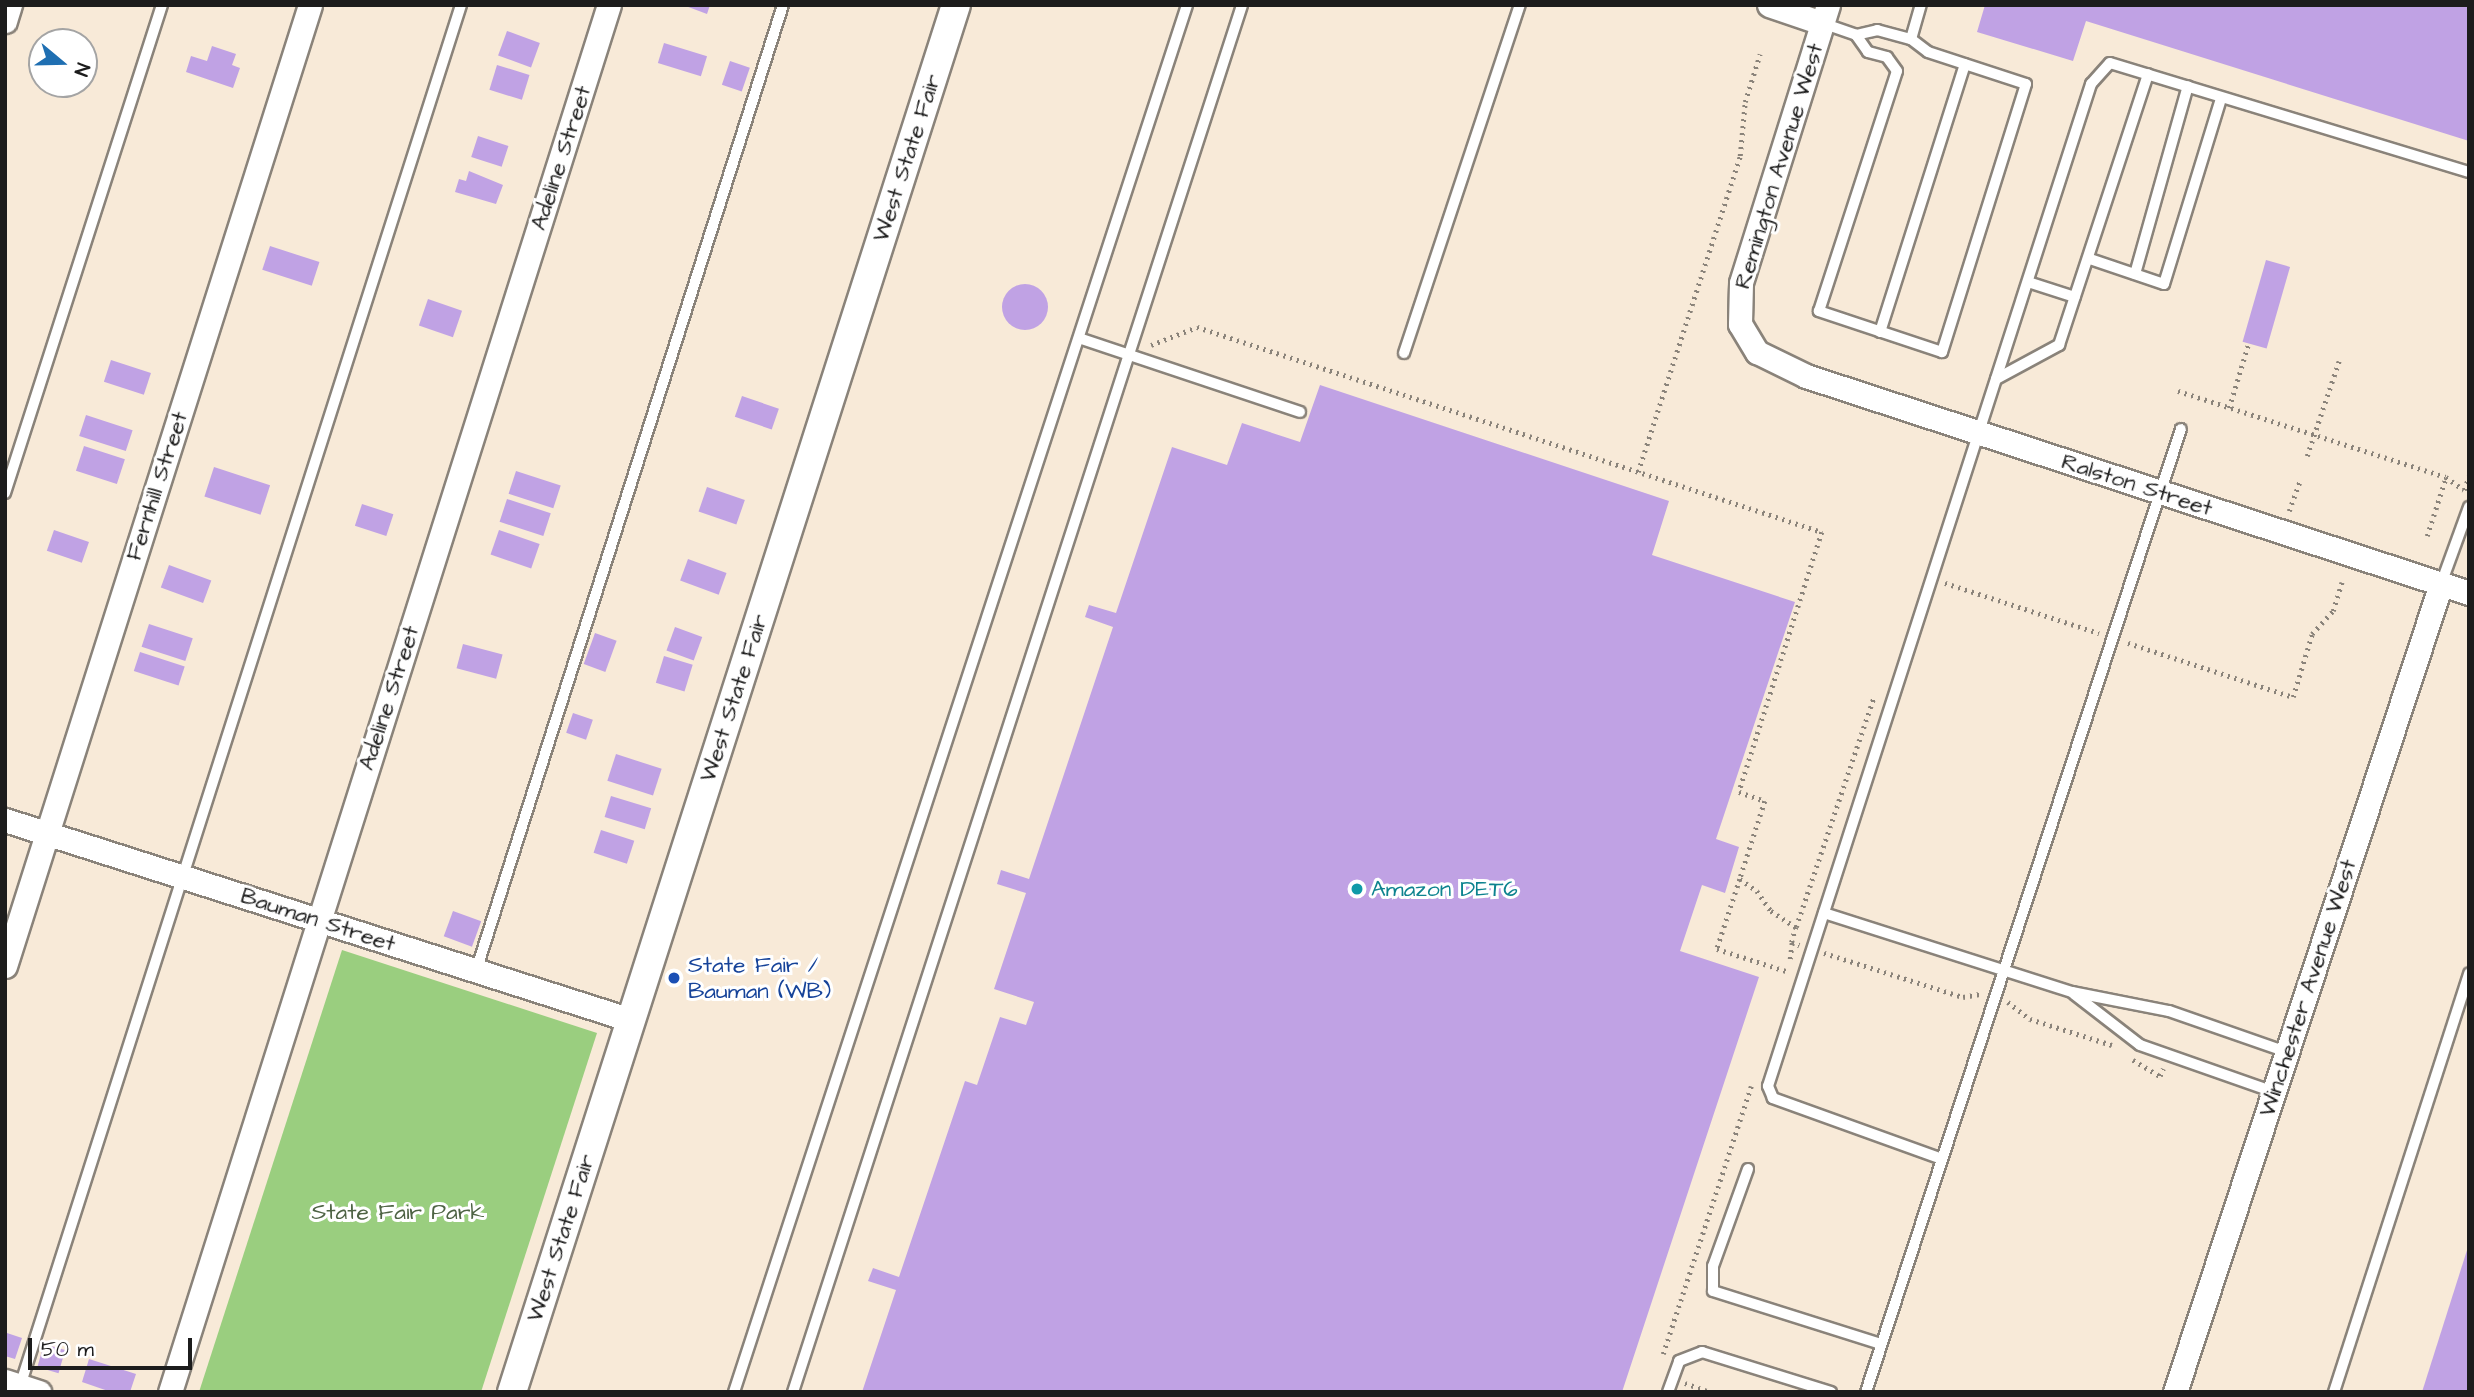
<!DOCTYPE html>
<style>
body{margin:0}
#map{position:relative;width:2474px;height:1397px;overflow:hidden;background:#f8ead8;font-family:"Architects Daughter",sans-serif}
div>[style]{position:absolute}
.green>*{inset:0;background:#9ace7f}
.building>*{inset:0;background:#c0a2e4;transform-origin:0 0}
.round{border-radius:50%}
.path>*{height:4.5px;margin-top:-2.25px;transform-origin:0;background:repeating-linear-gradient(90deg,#8a837a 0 2px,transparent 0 7px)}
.roads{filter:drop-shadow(2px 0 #8a837a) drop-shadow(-2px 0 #8a837a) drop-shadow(0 2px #8a837a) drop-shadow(0 -2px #8a837a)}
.service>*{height:10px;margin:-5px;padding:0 5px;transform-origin:5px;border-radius:5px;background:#fff}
.minor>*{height:23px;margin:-11.5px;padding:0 11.5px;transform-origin:11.5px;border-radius:11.5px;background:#fff}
.tertiary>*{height:28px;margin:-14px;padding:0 14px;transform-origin:14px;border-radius:14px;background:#fff}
.dots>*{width:19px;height:19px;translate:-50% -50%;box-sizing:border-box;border:4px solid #fff;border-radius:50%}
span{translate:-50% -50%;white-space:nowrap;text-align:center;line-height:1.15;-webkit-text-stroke:6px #fff;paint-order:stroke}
.street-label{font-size:23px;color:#1c1c1c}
.culture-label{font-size:23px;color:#0d838f}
.left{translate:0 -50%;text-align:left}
.transit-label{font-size:23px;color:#164399}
.park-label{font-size:23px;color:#4e6344}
.frame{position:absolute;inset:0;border:7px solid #1c1c1c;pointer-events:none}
.north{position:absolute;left:28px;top:28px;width:70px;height:70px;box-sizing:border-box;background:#fff;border:2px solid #a4a4a4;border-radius:50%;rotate:109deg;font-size:19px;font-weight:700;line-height:28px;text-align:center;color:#1c1c1c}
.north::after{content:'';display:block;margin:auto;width:24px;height:32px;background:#1f6fb2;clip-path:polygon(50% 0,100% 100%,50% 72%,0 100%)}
.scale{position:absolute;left:28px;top:1338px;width:164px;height:32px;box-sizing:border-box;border:4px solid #1c1c1c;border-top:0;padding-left:9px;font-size:21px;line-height:24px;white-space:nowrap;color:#1c1c1c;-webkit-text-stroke:5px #fff;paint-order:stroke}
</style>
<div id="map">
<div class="green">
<div style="clip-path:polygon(342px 950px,597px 1033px,481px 1392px,199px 1392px)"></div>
</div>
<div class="building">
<div style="clip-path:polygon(683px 5px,710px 5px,707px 14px)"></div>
<div style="clip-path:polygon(1985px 5px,2469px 5px,2469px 141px,2086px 21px,2073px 61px,1977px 32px)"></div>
<div style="left:507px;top:31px;width:35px;height:26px;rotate:20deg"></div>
<div style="left:664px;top:43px;width:45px;height:21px;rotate:17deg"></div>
<div style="clip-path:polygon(212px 46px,236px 54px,232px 65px,240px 68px,233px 88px,186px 72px,191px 56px,207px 61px)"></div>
<div style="left:730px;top:61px;width:21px;height:25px;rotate:19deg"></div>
<div style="left:497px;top:65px;width:34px;height:26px;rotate:17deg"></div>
<div style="left:478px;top:136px;width:32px;height:22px;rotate:18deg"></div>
<div style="clip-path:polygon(469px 171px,503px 185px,496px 204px,455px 192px,459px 179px,466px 181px)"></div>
<div style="left:270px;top:246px;width:52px;height:25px;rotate:18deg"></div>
<div style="left:2266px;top:260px;width:25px;height:85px;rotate:16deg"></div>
<div class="round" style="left:1002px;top:284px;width:46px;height:46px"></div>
<div style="left:428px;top:299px;width:36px;height:28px;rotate:19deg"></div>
<div style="left:111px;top:360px;width:42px;height:23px;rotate:18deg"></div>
<div style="clip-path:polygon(1320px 385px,1669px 501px,1652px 555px,1795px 602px,1716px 839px,1739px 847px,1725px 893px,1702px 885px,1680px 951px,1759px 977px,1622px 1392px,862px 1392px,896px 1290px,868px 1281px,873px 1268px,899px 1277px,965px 1081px,977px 1085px,1000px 1017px,1026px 1025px,1034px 1002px,994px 989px,1026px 893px,997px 884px,1001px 870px,1029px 879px,1113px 627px,1085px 617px,1089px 605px,1116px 613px,1172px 447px,1227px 465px,1242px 423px,1300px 442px)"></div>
<div style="left:742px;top:396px;width:39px;height:22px;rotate:19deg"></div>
<div style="left:86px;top:415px;width:49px;height:22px;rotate:18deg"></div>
<div style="left:84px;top:446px;width:43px;height:26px;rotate:18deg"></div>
<div style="left:214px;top:467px;width:59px;height:31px;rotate:18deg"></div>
<div style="left:516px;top:471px;width:47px;height:24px;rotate:18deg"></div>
<div style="left:707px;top:487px;width:40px;height:26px;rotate:19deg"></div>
<div style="left:507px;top:499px;width:46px;height:24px;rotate:18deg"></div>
<div style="left:362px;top:504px;width:33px;height:23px;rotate:18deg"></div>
<div style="left:54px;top:530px;width:37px;height:22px;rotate:19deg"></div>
<div style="left:499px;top:530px;width:43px;height:26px;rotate:19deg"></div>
<div style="left:688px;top:559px;width:41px;height:23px;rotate:20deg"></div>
<div style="left:169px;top:565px;width:45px;height:24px;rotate:20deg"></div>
<div style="left:149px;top:624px;width:46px;height:24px;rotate:18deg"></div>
<div style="left:675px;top:627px;width:29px;height:25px;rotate:20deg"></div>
<div style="left:595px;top:633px;width:23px;height:33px;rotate:20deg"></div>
<div style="left:463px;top:644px;width:41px;height:25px;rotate:15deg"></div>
<div style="left:140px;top:652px;width:47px;height:20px;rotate:18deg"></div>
<div style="left:664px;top:656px;width:30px;height:28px;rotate:17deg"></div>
<div style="left:573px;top:713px;width:21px;height:21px;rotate:19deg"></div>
<div style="left:616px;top:754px;width:48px;height:28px;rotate:18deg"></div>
<div style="left:611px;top:796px;width:42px;height:22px;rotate:17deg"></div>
<div style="left:601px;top:830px;width:35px;height:24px;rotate:18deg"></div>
<div style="left:453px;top:911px;width:30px;height:27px;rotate:20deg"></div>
<div style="clip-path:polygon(2468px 1247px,2469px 1392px,2422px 1392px)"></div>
<div style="clip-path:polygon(7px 1333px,22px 1338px,15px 1359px,5px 1356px)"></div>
<div style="left:44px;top:1344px;width:22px;height:24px;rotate:16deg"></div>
<div style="clip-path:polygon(89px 1359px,136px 1374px,130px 1392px,111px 1392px,82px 1382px)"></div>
</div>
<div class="path">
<div style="left:1151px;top:345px;width:49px;rotate:-21.4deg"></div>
<div style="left:1197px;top:327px;width:658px;rotate:18.16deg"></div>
<div style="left:1822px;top:532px;width:273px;rotate:107.7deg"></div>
<div style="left:1739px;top:792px;width:28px;rotate:19deg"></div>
<div style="left:1765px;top:801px;width:82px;rotate:107.8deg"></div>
<div style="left:1740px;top:879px;width:21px;rotate:35deg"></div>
<div style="left:1757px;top:891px;width:24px;rotate:55deg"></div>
<div style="left:1771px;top:911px;width:30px;rotate:33deg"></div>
<div style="left:1796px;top:927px;width:16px;rotate:105deg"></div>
<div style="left:1792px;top:942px;width:8px;rotate:23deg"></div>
<div style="left:2178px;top:391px;width:281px;rotate:17.8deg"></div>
<div style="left:2446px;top:477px;width:22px;rotate:36deg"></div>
<div style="left:2464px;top:490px;width:15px;rotate:-70deg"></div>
<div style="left:2229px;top:408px;width:66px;rotate:-73.2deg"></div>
<div style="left:2307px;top:456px;width:100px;rotate:-71.4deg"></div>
<div style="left:1638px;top:472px;width:332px;rotate:-72.1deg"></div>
<div style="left:1740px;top:156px;width:54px;rotate:-84.7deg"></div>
<div style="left:1745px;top:102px;width:50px;rotate:-72.6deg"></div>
<div style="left:2289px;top:511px;width:33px;rotate:-70deg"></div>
<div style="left:2427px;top:536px;width:62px;rotate:-72.1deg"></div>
<div style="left:1945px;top:583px;width:162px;rotate:18deg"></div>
<div style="left:2128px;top:643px;width:174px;rotate:18.1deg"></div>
<div style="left:2293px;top:697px;width:66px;rotate:-73.2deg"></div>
<div style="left:2312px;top:634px;width:31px;rotate:-48deg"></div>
<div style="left:2333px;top:611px;width:30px;rotate:-73deg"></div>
<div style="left:1740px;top:879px;width:74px;rotate:108.2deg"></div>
<div style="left:1717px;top:949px;width:76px;rotate:17.7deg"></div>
<div style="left:1796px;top:927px;width:241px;rotate:-71.3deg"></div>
<div style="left:1824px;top:953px;width:146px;rotate:17.6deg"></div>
<div style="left:1963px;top:997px;width:17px;rotate:-10deg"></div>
<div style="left:1790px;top:959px;width:17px;rotate:-83deg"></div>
<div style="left:2008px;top:1002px;width:28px;rotate:38deg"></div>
<div style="left:2030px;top:1019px;width:86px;rotate:17.6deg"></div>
<div style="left:2133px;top:1060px;width:31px;rotate:31deg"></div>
<div style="left:2160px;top:1076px;width:8px;rotate:-67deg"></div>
<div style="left:1663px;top:1354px;width:282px;rotate:-71.8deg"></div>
<div style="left:1685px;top:1383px;width:27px;rotate:20deg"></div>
</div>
<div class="roads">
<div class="service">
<div style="left:1822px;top:23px;width:36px;rotate:19deg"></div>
<div style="left:1856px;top:35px;width:22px;rotate:-13deg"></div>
<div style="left:1877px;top:30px;width:35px;rotate:15deg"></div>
<div style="left:1911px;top:39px;width:21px;rotate:37deg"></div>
<div style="left:1928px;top:52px;width:103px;rotate:18.1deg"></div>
<div style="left:2026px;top:84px;width:281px;rotate:107.4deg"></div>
<div style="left:1942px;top:352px;width:130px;rotate:-161.6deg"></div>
<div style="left:1819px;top:311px;width:252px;rotate:-72deg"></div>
<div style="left:1897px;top:71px;width:17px;rotate:-126deg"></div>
<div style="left:1887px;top:57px;width:20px;rotate:-165deg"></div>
<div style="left:1868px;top:52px;width:21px;rotate:-125deg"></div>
<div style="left:1911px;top:39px;width:35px;rotate:-74deg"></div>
<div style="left:2090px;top:259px;width:78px;rotate:18.7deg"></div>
<div style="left:2164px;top:284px;width:194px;rotate:-72.9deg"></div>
<div style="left:2135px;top:274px;width:195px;rotate:-74.3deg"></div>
<div style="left:2028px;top:282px;width:49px;rotate:17.7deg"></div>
<div style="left:1880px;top:332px;width:281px;rotate:-72.4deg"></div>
<div style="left:1079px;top:338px;width:233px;rotate:18.5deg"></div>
<div style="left:1404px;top:353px;width:367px;rotate:-71.6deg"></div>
<div style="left:1996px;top:379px;width:72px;rotate:-28.4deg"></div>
<div style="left:2059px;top:345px;width:285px;rotate:-71.8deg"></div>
<div style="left:5px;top:493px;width:513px;rotate:-72.17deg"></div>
<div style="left:2441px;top:584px;width:82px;rotate:-70deg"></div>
<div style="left:1824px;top:913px;width:260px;rotate:17.7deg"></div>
<div style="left:2072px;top:992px;width:99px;rotate:11.1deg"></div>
<div style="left:2169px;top:1011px;width:125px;rotate:19.2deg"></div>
<div style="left:476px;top:971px;width:1014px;rotate:-72.37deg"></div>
<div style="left:2074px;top:994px;width:83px;rotate:37.7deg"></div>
<div style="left:2140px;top:1045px;width:142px;rotate:19.3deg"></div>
<div style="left:1942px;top:1159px;width:180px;rotate:-160.2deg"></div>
<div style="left:1773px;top:1098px;width:13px;rotate:-113deg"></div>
<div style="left:1768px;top:1086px;width:1053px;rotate:-72.13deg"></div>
<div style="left:2091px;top:84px;width:28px;rotate:-48deg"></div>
<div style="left:2110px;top:63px;width:375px;rotate:16.9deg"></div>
<div style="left:1748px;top:1169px;width:103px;rotate:109.8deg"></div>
<div style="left:1713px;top:1266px;width:25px;rotate:90deg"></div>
<div style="left:1713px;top:1291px;width:176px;rotate:17.5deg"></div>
<div style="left:20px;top:1386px;width:1450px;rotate:-72.29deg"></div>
<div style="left:734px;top:1392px;width:1459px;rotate:-71.91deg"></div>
<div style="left:793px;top:1392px;width:1458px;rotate:-72.06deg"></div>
<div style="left:1668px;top:1392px;width:33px;rotate:-70deg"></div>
<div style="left:1679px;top:1361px;width:25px;rotate:-21deg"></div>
<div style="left:1702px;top:1352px;width:135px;rotate:17.2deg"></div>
<div style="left:1866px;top:1392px;width:1013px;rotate:-71.89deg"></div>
<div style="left:2334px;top:1392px;width:440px;rotate:-72.1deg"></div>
</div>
<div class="minor">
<div style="left:1769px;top:5px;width:56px;rotate:18.8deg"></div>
<div style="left:1828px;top:5px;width:291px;rotate:107.4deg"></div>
<div style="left:1741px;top:283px;width:41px;rotate:91.4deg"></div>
<div style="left:1740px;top:324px;width:33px;rotate:59deg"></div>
<div style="left:1757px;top:352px;width:55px;rotate:26.1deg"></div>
<div style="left:1806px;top:376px;width:698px;rotate:18.12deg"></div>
<div style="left:5px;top:21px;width:17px;rotate:-73deg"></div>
<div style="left:5px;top:820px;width:657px;rotate:17.72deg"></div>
<div style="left:5px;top:966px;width:1008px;rotate:-72.39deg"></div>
<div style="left:5px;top:1381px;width:36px;rotate:18deg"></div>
<div style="left:170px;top:1392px;width:1455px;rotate:-72.44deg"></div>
<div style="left:2175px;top:1392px;width:851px;rotate:-71.78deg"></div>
</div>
<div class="tertiary">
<div style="left:512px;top:1392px;width:1456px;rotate:-72.25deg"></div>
</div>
</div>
<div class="dots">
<div style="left:1357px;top:889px;background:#0f9aa8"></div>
<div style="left:674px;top:978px;background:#1a4fb4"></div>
</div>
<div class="street-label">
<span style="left:561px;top:158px;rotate:-72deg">Adeline Street</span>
<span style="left:907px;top:158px;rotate:-72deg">West State Fair</span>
<span style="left:1779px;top:166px;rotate:-73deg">Remington Avenue West</span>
<span style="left:2137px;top:485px;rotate:18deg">Ralston Street</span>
<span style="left:157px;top:486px;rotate:-72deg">Fernhill Street</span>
<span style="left:389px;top:698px;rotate:-72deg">Adeline Street</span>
<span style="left:734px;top:698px;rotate:-72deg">West State Fair</span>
<span style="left:318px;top:920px;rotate:18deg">Bauman Street</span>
<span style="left:2308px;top:988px;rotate:-72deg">Winchester Avenue West</span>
<span style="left:561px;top:1238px;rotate:-72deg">West State Fair</span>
</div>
<div class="culture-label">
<span class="left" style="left:1371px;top:889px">Amazon DET6</span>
</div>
<div class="transit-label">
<span class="left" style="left:688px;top:978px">State Fair /<br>Bauman (WB)</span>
</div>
<div class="park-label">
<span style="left:398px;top:1212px">State Fair Park</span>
</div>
<div class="frame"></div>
<div class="north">N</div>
<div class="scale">50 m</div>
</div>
